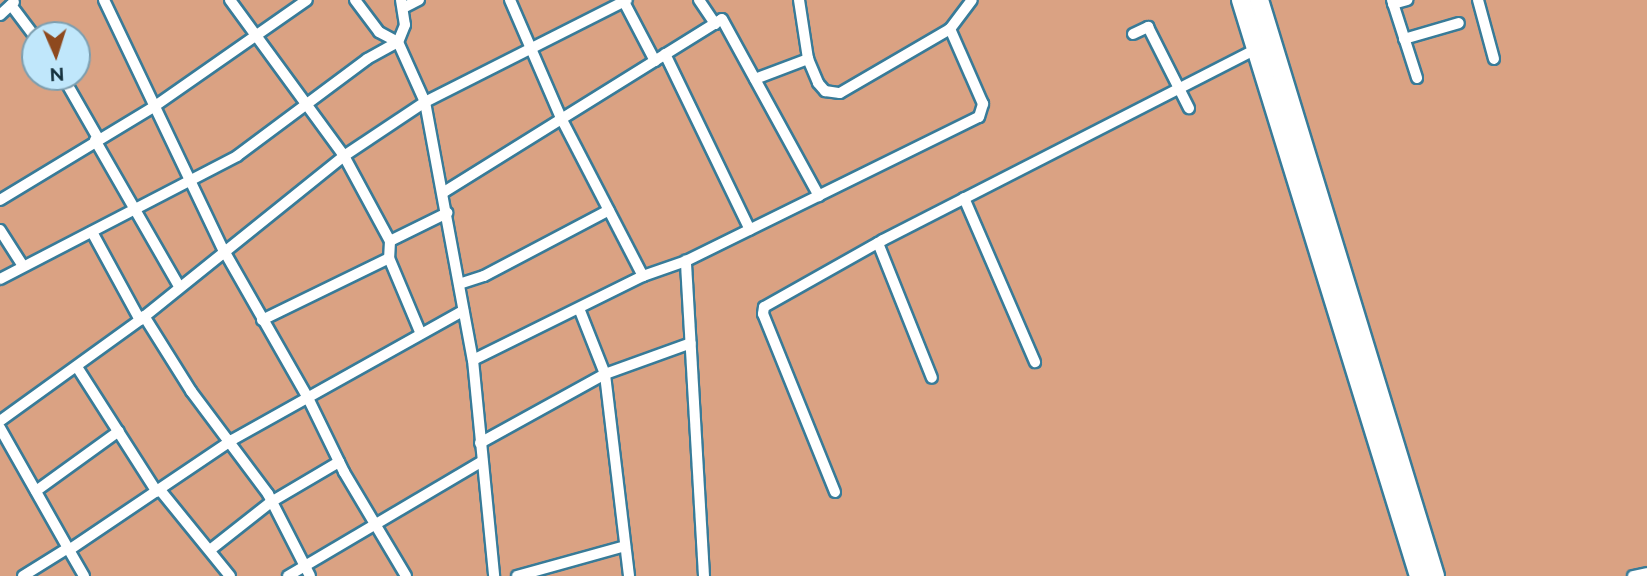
<!DOCTYPE html>
<style>
body{margin:0}
#map{position:relative;width:1647px;height:576px;overflow:hidden;background:#c0e7fb;font-family:Raleway,sans-serif}
div>[style]{position:absolute}
.green>*{inset:0;background:#daa283}
.roads{filter:drop-shadow(2px 0 #387b98) drop-shadow(-2px 0 #387b98) drop-shadow(0 2px #387b98) drop-shadow(0 -2px #387b98)}
.minor>*{height:10px;margin:-5px;padding:0 5px;transform-origin:5px;border-radius:5px;background:#fff}
.primary>*{height:18px;margin:-9px;padding:0 9px;transform-origin:9px;border-radius:9px;background:#fff}
span{translate:-50% -50%;white-space:nowrap;text-align:center;line-height:1.15;-webkit-text-stroke:7px #c0e7fb;paint-order:stroke}
.north{position:absolute;left:21px;top:21px;width:70px;height:70px;box-sizing:border-box;background:#c0e7fb;border:2px solid #7c9eaf;border-radius:50%;rotate:177deg;font-size:19px;font-weight:700;line-height:28px;text-align:center;color:#15313d}
.north::after{content:'';display:block;margin:auto;width:24px;height:32px;background:#8e491e;clip-path:polygon(50% 0,100% 100%,50% 72%,0 100%)}
</style>
<div id="map">
<div class="green">
<div style="clip-path:polygon(evenodd,0 0,1647px 0,1647px 576px,0 576px,0 0,35px 35px,77px 35px,77px 77px,35px 77px,35px 35px)"></div>
</div>
<div class="roads">
<div class="minor">
<div style="left:104px;top:0;width:276px;rotate:64.5deg"></div>
<div style="left:223px;top:249px;width:169px;rotate:60.3deg"></div>
<div style="left:307px;top:396px;width:85px;rotate:64deg"></div>
<div style="left:344px;top:472px;width:121px;rotate:59.2deg"></div>
<div style="left:230px;top:0;width:193px;rotate:53.8deg"></div>
<div style="left:344px;top:156px;width:97px;rotate:61.6deg"></div>
<div style="left:390px;top:241px;width:17px;rotate:93deg"></div>
<div style="left:389px;top:258px;width:82px;rotate:67.2deg"></div>
<div style="left:355px;top:0;width:40px;rotate:53deg"></div>
<div style="left:379px;top:32px;width:21px;rotate:28deg"></div>
<div style="left:401px;top:0;width:25px;rotate:81deg"></div>
<div style="left:405px;top:25px;width:18px;rotate:112deg"></div>
<div style="left:398px;top:42px;width:66px;rotate:65.8deg"></div>
<div style="left:425px;top:102px;width:262px;rotate:79.5deg"></div>
<div style="left:473px;top:360px;width:217px;rotate:84.4deg"></div>
<div style="left:510px;top:0;width:129px;rotate:66.6deg"></div>
<div style="left:561px;top:118px;width:178px;rotate:62.6deg"></div>
<div style="left:623px;top:0;width:69px;rotate:62.3deg"></div>
<div style="left:699px;top:0;width:29px;rotate:56deg"></div>
<div style="left:799px;top:0;width:60px;rotate:81.3deg"></div>
<div style="left:808px;top:59px;width:26px;rotate:67deg"></div>
<div style="left:818px;top:83px;width:11px;rotate:49deg"></div>
<div style="left:825px;top:91px;width:15px;rotate:8deg"></div>
<div style="left:840px;top:93px;width:127px;rotate:-30.2deg"></div>
<div style="left:950px;top:29px;width:36px;rotate:-53deg"></div>
<div style="left:1392px;top:0;width:82px;rotate:72.2deg"></div>
<div style="left:1478px;top:0;width:61px;rotate:74.8deg"></div>
<div style="left:1393px;top:4px;width:15px;rotate:-16deg"></div>
<div style="left:11px;top:5px;width:40px;rotate:53deg"></div>
<div style="left:403px;top:8px;width:18px;rotate:-27deg"></div>
<div style="left:0;top:15px;width:19px;rotate:-43deg"></div>
<div style="left:1133px;top:34px;width:17px;rotate:-25deg"></div>
<div style="left:1148px;top:27px;width:91px;rotate:63.2deg"></div>
<div style="left:1404px;top:39px;width:57px;rotate:-16.2deg"></div>
<div style="left:665px;top:54px;width:195px;rotate:64.2deg"></div>
<div style="left:63px;top:77px;width:70px;rotate:60.2deg"></div>
<div style="left:755px;top:79px;width:57px;rotate:-20.7deg"></div>
<div style="left:95px;top:140px;width:168px;rotate:60.1deg"></div>
<div style="left:444px;top:192px;width:327px;rotate:-31.9deg"></div>
<div style="left:722px;top:19px;width:202px;rotate:61.3deg"></div>
<div style="left:964px;top:198px;width:179px;rotate:66.6deg"></div>
<div style="left:0;top:200px;width:181px;rotate:-31.2deg"></div>
<div style="left:155px;top:106px;width:185px;rotate:-34.9deg"></div>
<div style="left:0;top:230px;width:43px;rotate:57.4deg"></div>
<div style="left:92px;top:232px;width:100px;rotate:61.4deg"></div>
<div style="left:390px;top:241px;width:64px;rotate:-26.2deg"></div>
<div style="left:878px;top:243px;width:145px;rotate:68.2deg"></div>
<div style="left:0;top:279px;width:267px;rotate:-27.4deg"></div>
<div style="left:237px;top:156px;width:162px;rotate:-36.7deg"></div>
<div style="left:367px;top:59px;width:35px;rotate:-29deg"></div>
<div style="left:459px;top:284px;width:26px;rotate:-18deg"></div>
<div style="left:484px;top:276px;width:141px;rotate:-27.8deg"></div>
<div style="left:144px;top:316px;width:89px;rotate:57.9deg"></div>
<div style="left:191px;top:391px;width:129px;rotate:53.2deg"></div>
<div style="left:268px;top:494px;width:92px;rotate:62.9deg"></div>
<div style="left:262px;top:320px;width:141px;rotate:-26deg"></div>
<div style="left:473px;top:360px;width:190px;rotate:-26.3deg"></div>
<div style="left:643px;top:276px;width:46px;rotate:-19.2deg"></div>
<div style="left:77px;top:367px;width:148px;rotate:57.4deg"></div>
<div style="left:0;top:421px;width:173px;rotate:-35.8deg"></div>
<div style="left:140px;top:320px;width:262px;rotate:-38.8deg"></div>
<div style="left:344px;top:156px;width:97px;rotate:-33.7deg"></div>
<div style="left:425px;top:102px;width:226px;rotate:-26.8deg"></div>
<div style="left:0;top:428px;width:140px;rotate:60.5deg"></div>
<div style="left:69px;top:550px;width:197px;rotate:-34deg"></div>
<div style="left:232px;top:440px;width:265px;rotate:-29.2deg"></div>
<div style="left:480px;top:443px;width:143px;rotate:-28.9deg"></div>
<div style="left:605px;top:374px;width:68px;rotate:-111.6deg"></div>
<div style="left:160px;top:490px;width:111px;rotate:50.9deg"></div>
<div style="left:36px;top:491px;width:102px;rotate:-35.9deg"></div>
<div style="left:835px;top:492px;width:192px;rotate:-112deg"></div>
<div style="left:763px;top:314px;width:7px;rotate:-82deg"></div>
<div style="left:764px;top:307px;width:137px;rotate:-29.4deg"></div>
<div style="left:883px;top:240px;width:419px;rotate:-27.1deg"></div>
<div style="left:69px;top:550px;width:30px;rotate:60deg"></div>
<div style="left:210px;top:550px;width:78px;rotate:-38.2deg"></div>
<div style="left:271px;top:502px;width:79px;rotate:-30.5deg"></div>
<div style="left:23px;top:576px;width:53px;rotate:-31.9deg"></div>
<div style="left:288px;top:576px;width:224px;rotate:-30.6deg"></div>
<div style="left:517px;top:576px;width:112px;rotate:-15.5deg"></div>
<div style="left:629px;top:576px;width:203px;rotate:-96.8deg"></div>
<div style="left:605px;top:374px;width:91px;rotate:-19.8deg"></div>
<div style="left:704px;top:576px;width:316px;rotate:-93.3deg"></div>
<div style="left:686px;top:261px;width:326px;rotate:-26.2deg"></div>
<div style="left:979px;top:117px;width:14px;rotate:-73deg"></div>
<div style="left:983px;top:104px;width:82px;rotate:-113.7deg"></div>
<div style="left:1633px;top:576px;width:14px;rotate:-12deg"></div>
</div>
<div class="primary">
<div style="left:1241px;top:0;width:603px;rotate:72.83deg"></div>
<div style="left:1259px;top:0;width:602px;rotate:73.01deg"></div>
</div>
</div>
<div class="north">N</div>
</div>
